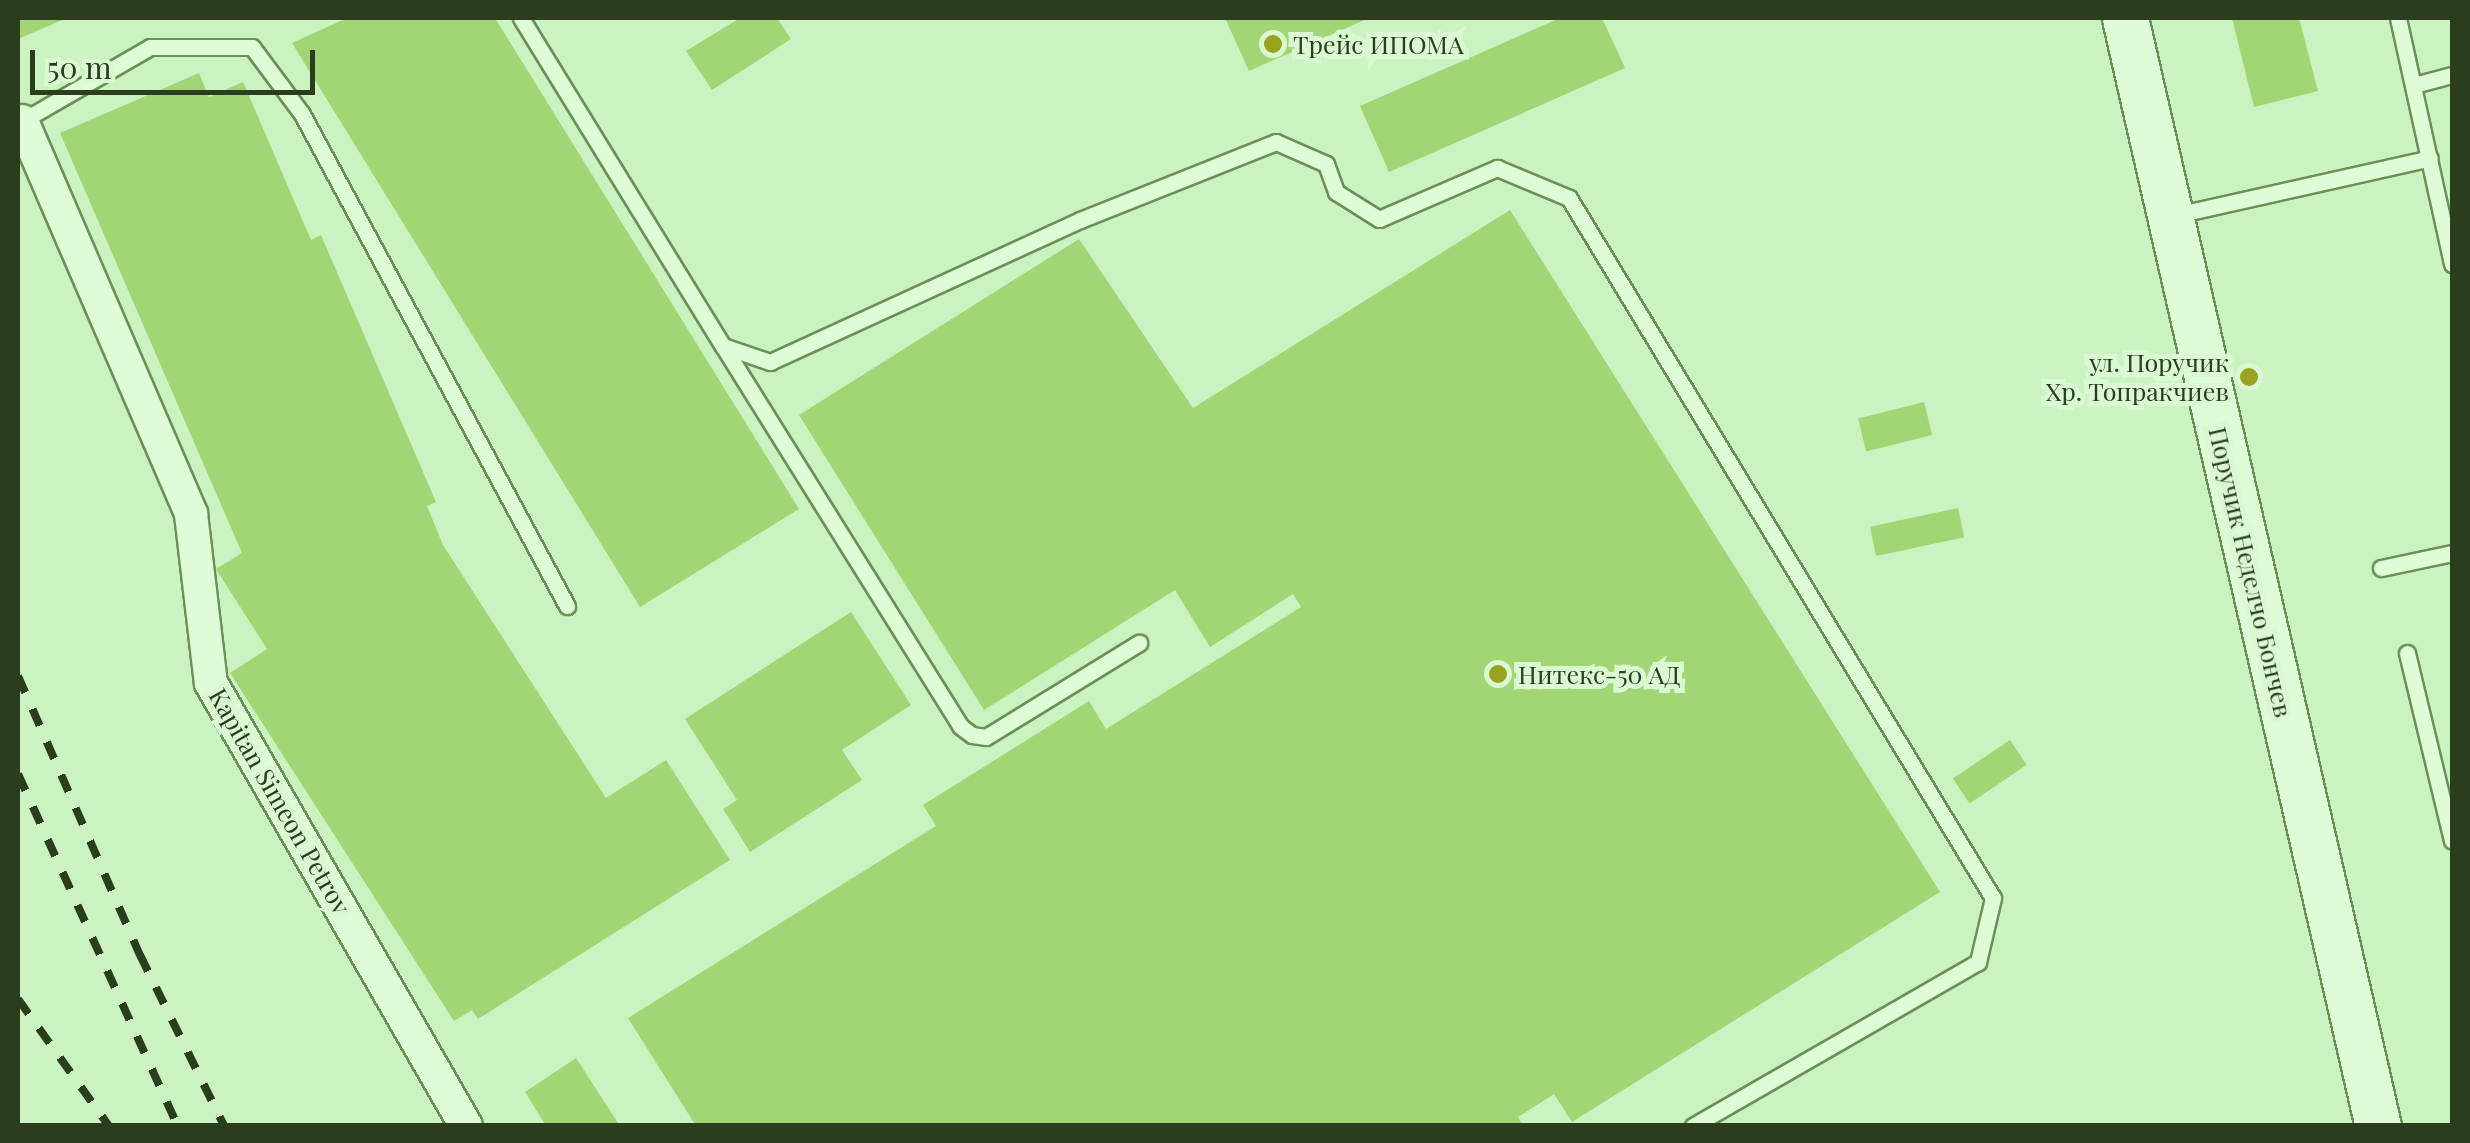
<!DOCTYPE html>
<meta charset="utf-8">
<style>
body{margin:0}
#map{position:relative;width:2470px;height:1143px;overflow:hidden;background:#cbf3c2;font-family:"Playfair Display",serif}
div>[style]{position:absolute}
.building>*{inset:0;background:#a2d574;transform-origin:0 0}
.roads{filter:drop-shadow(2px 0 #6b8f57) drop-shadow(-2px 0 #6b8f57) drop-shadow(0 2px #6b8f57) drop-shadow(0 -2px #6b8f57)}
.lane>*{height:15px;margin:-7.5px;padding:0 7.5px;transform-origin:7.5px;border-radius:7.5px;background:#defcd6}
.street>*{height:32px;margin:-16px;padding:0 16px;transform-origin:16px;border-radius:16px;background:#defcd6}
.secondary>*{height:45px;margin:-22.5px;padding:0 22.5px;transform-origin:22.5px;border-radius:22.5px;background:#defcd6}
.rail>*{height:8px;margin-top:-4px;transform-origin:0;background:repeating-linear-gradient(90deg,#2a3d1d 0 18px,transparent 0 36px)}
.dots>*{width:28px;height:28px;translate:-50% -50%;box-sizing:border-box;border:5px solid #daf9d2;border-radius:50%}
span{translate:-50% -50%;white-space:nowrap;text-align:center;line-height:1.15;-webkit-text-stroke:10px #daf9d2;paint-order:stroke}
.poi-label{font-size:25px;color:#2a3d1d}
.left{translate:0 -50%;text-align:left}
.right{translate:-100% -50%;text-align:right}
.street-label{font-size:25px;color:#2a3d1d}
.frame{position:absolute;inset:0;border:20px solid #2a3d1d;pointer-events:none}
.scale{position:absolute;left:30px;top:50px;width:285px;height:45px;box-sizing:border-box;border:5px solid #2a3d1d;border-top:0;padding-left:12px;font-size:30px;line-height:35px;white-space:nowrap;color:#2a3d1d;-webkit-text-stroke:8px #daf9d2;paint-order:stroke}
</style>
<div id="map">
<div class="building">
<div style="clip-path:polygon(18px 18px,67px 18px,18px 39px)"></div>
<div style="clip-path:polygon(347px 18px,495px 18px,799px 509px,640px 607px,292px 43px)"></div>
<div style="clip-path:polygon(740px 18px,777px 18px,791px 39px,712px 90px,686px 51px)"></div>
<div style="clip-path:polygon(1225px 18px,1369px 18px,1249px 71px)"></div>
<div style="clip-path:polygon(1560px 18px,1602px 18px,1625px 68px,1389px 172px,1360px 106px)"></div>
<div style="clip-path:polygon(2232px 18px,2299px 18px,2318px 91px,2254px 107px)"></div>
<div style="clip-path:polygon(199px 73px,209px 97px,243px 82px,311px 240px,321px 235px,436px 502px,427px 506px,443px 545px,606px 798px,666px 760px,730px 860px,478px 1019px,472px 1010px,454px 1021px,230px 673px,267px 649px,216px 569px,242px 553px,60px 133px)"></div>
<div style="clip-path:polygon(1510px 210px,1940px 892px,1572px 1122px,1554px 1094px,1518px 1117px,1523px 1126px,696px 1126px,628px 1018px,936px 826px,923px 805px,1089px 701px,1106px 729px,1301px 607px,1293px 594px,1210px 647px,1175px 590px,984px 710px,799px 415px,1079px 239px,1193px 408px)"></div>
<div style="left:1924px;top:402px;width:34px;height:68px;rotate:76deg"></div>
<div style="left:1958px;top:508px;width:30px;height:90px;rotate:78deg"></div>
<div style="clip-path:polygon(851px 612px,911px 705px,842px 750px,862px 780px,750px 852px,723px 809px,737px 800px,685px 719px)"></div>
<div style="left:2010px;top:740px;width:30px;height:69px;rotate:56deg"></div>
<div style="clip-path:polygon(576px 1058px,620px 1126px,546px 1126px,525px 1092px)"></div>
</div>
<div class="roads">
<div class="lane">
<div style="left:521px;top:18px;width:385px;rotate:58.4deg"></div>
<div style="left:723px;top:346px;width:50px;rotate:18.8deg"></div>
<div style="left:770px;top:362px;width:341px;rotate:-24.6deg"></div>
<div style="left:1080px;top:220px;width:211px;rotate:-21.7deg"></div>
<div style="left:1276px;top:142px;width:55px;rotate:23.7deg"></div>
<div style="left:1326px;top:164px;width:30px;rotate:70deg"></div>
<div style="left:1336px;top:192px;width:51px;rotate:32.1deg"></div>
<div style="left:1379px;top:219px;width:129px;rotate:-23.4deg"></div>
<div style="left:1497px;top:168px;width:78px;rotate:22.6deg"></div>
<div style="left:1569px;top:198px;width:818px;rotate:58.8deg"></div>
<div style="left:1993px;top:898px;width:66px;rotate:103.2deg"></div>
<div style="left:1978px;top:962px;width:329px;rotate:150.1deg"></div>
<div style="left:2398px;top:18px;width:252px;rotate:77.6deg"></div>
<div style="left:2414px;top:85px;width:39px;rotate:-15deg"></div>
<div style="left:22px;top:121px;width:148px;rotate:-30deg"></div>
<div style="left:150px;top:47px;width:102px"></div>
<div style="left:252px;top:47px;width:84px;rotate:53.3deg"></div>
<div style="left:302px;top:114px;width:559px;rotate:61.69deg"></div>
<div style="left:2176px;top:215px;width:260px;rotate:-12.6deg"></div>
<div style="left:723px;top:346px;width:448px;rotate:58deg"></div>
<div style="left:960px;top:726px;width:15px;rotate:37deg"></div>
<div style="left:972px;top:735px;width:14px;rotate:8deg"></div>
<div style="left:986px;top:737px;width:180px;rotate:-31.6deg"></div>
<div style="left:2381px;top:568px;width:73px;rotate:-11.9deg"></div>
<div style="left:2407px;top:653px;width:193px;rotate:76.5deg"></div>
</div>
<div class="street">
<div style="left:22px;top:121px;width:428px;rotate:66.7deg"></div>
<div style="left:191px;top:514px;width:170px;rotate:83.3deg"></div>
<div style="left:211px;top:683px;width:511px;rotate:60.07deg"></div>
</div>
<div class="secondary">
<div style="left:2125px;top:18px;width:1137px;rotate:77.14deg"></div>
</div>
</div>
<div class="rail">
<div style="left:18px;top:676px;width:305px;rotate:66.4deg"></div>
<div style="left:140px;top:955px;width:191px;rotate:63.8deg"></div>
<div style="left:18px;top:774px;width:387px;rotate:65.6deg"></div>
<div style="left:18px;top:999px;width:156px;rotate:54.4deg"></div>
</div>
<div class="dots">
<div style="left:1273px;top:44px;background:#98a420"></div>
<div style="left:2249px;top:377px;background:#98a420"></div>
<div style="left:1498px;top:674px;background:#98a420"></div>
</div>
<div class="poi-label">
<span class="left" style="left:1293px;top:44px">Трейс ИПОМА</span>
<span class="right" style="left:2229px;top:377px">ул. Поручик<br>Хр. Топракчиев</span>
<span class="left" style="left:1518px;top:674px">Нитекс-50 АД</span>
</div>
<div class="street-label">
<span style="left:2251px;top:572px;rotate:77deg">Поручик Неделчо Бончев</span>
<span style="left:280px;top:801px;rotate:60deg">Kapitan Simeon Petrov</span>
</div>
<div class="frame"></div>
<div class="scale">50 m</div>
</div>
